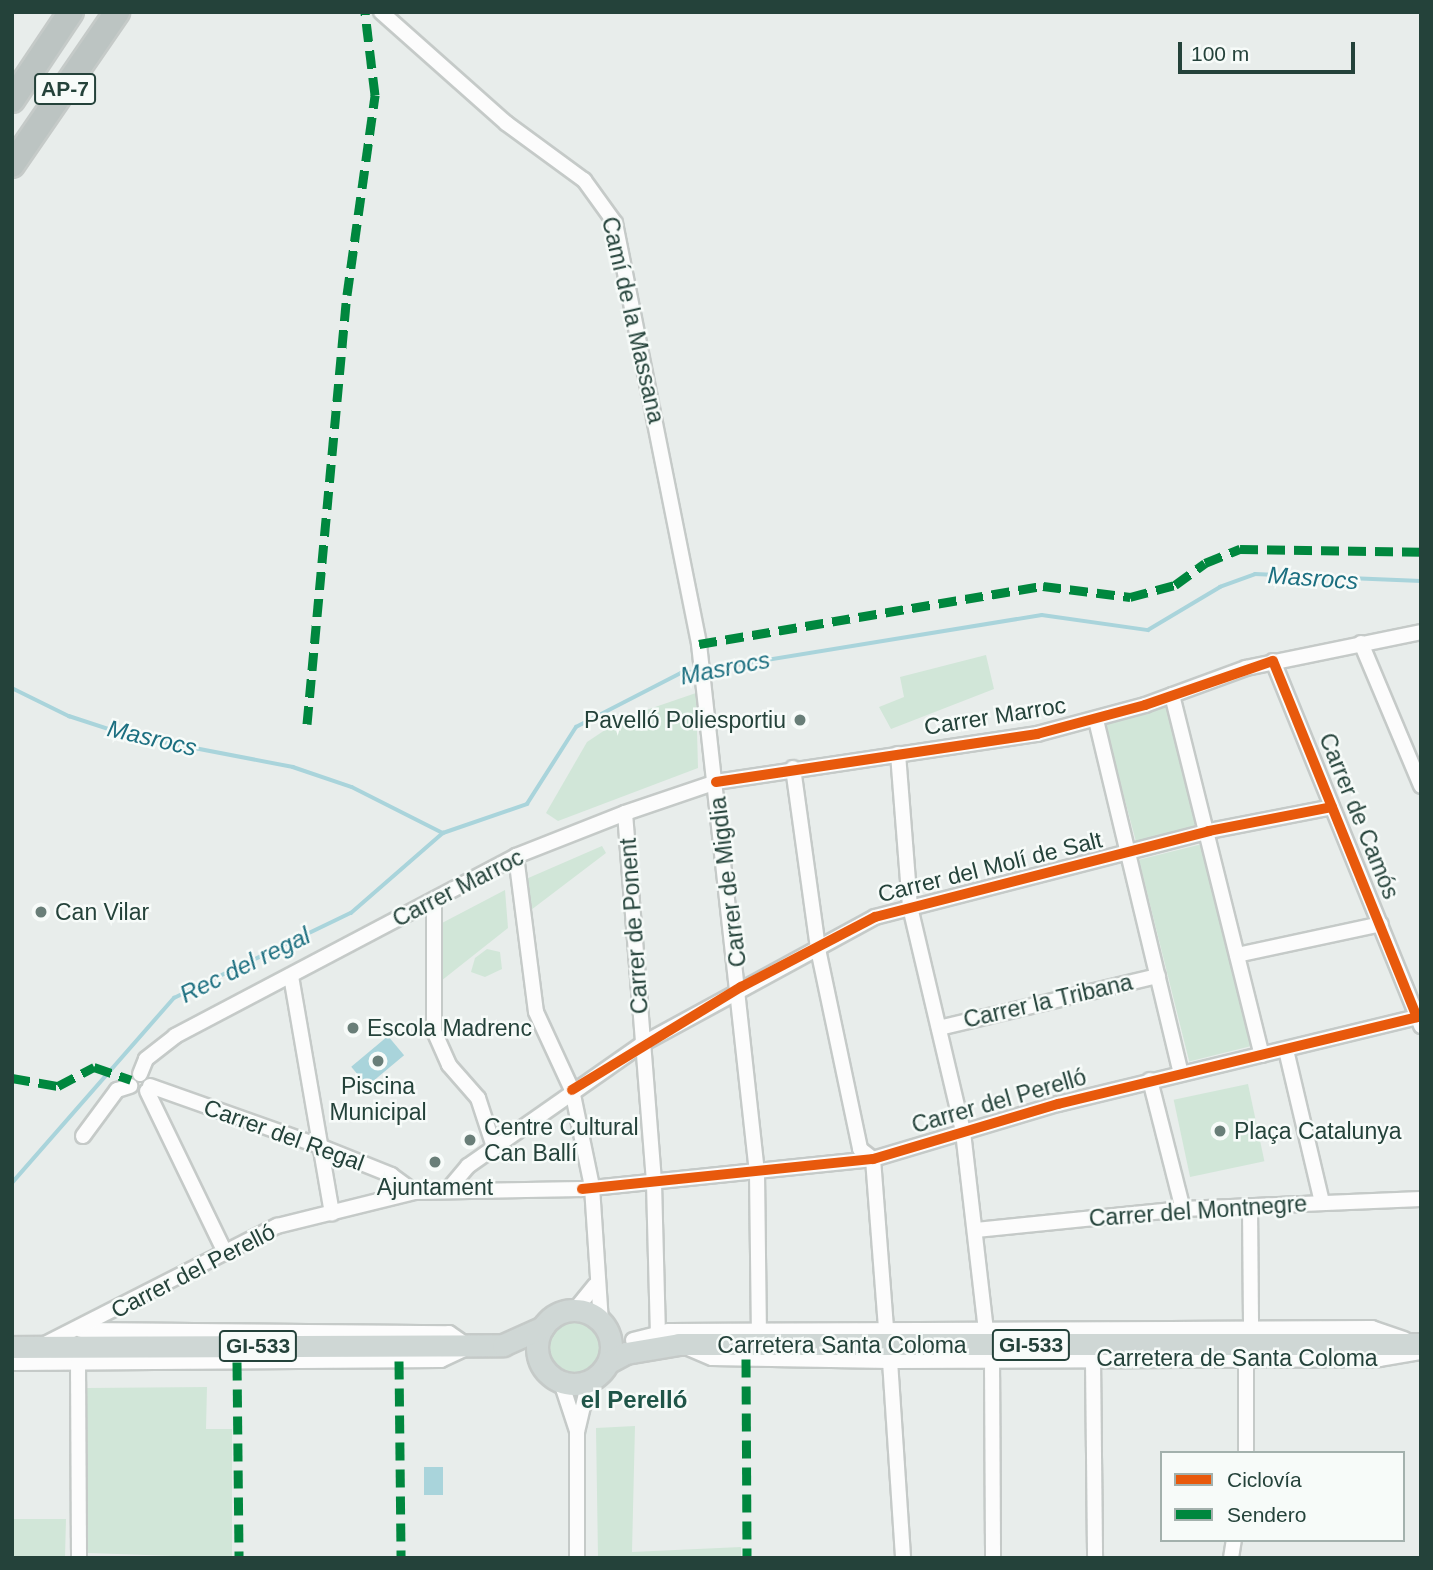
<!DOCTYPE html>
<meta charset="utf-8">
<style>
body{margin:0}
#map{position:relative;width:1433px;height:1570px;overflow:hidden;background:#e8edeb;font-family:Arial,sans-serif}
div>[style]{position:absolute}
.green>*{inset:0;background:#d1e6d8;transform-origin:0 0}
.round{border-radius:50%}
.water>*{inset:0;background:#a9d4db;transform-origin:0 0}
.stream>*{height:3.5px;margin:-1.75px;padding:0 1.75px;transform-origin:1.75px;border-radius:1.75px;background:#a9d4db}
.roads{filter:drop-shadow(2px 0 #c5cac8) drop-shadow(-2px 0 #c5cac8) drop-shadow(0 2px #c5cac8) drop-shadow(0 -2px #c5cac8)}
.street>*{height:14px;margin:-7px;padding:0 7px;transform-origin:7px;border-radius:7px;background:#fcfcfc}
.primary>*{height:21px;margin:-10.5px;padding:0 10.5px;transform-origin:10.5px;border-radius:10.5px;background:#cfd7d5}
.primary>.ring{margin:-10.5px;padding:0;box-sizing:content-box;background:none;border:21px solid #cfd7d5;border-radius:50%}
.highway>*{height:24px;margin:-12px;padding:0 12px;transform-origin:12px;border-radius:12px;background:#bcc4c2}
.quiet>*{height:9px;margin-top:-4.5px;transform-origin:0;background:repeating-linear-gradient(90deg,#00873e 0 18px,transparent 0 27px)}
.cycleway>*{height:10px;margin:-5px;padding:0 5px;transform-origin:5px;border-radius:5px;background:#e8590c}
.dots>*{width:19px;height:19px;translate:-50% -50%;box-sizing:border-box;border:4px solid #f7fbf9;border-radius:50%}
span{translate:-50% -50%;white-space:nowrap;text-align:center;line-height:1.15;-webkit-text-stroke:5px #f7fbf9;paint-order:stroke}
.shield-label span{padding:2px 5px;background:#f7fbf9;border:2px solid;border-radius:5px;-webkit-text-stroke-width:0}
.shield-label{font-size:21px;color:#24423a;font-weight:700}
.street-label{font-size:23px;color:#24423a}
.poi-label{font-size:23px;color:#24423a}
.right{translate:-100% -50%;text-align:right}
.left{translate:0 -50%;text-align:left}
.water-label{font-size:24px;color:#1c6f80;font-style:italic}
.neighbourhood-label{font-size:24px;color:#1f5548;font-weight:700}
.frame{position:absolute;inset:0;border:14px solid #24423a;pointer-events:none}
.legend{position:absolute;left:1160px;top:1451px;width:245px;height:91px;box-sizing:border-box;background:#f7fbf9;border:2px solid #a3b1ad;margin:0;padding:9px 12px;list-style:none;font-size:21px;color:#24423a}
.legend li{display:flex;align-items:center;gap:14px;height:35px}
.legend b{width:35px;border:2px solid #a3b1ad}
.scale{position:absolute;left:1178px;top:42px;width:177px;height:32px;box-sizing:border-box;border:4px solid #24423a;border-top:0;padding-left:9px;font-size:21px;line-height:24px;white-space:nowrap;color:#24423a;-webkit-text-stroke:5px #f7fbf9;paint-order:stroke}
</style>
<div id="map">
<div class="green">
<div style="clip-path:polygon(986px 655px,994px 689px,891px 729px,879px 707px,904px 697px,900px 677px)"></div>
<div style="clip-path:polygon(696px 693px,698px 768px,558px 821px,546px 813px,587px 742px,623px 718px)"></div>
<div style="left:1168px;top:706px;width:127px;height:66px;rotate:75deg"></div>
<div style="left:1202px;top:844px;width:208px;height:65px;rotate:76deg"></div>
<div style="clip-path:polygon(602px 846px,606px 853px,531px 910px,526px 879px)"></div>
<div style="clip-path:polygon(505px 890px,508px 928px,441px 981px,442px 923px)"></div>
<div style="clip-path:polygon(487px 949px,500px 952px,502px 969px,485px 977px,471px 972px,475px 958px)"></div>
<div style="left:1248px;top:1084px;width:79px;height:76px;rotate:78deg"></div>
<div class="round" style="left:548px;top:1321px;width:52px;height:52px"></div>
<div style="clip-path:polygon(207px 1387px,206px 1429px,232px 1429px,232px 1558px,88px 1553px,87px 1388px)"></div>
<div style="clip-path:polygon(635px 1426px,632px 1552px,741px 1547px,741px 1558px,598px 1558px,596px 1428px)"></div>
<div style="clip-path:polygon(12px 1502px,13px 1519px,66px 1519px,65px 1558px,12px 1558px)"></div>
</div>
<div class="water">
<div style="left:388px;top:1036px;width:25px;height:48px;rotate:50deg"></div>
<div style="left:424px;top:1467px;width:19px;height:28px"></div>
</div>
<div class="stream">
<div style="left:706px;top:670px;width:340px;rotate:-9.3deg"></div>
<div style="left:1042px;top:615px;width:107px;rotate:8.1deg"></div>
<div style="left:1148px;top:630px;width:84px;rotate:-30.8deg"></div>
<div style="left:1220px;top:587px;width:37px;rotate:-20deg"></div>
<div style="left:1255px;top:574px;width:166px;rotate:2.4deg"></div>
<div style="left:12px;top:688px;width:64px;rotate:26.2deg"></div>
<div style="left:69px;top:716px;width:61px;rotate:18.1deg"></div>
<div style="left:127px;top:735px;width:169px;rotate:10.9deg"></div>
<div style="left:293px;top:767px;width:62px;rotate:18.7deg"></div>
<div style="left:352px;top:787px;width:102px;rotate:26.8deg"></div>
<div style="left:443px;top:833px;width:89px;rotate:-19deg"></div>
<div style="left:527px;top:804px;width:91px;rotate:-57.5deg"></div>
<div style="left:576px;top:727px;width:118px;rotate:-27.2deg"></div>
<div style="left:681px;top:673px;width:17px;rotate:-7deg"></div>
<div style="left:12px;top:1183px;width:246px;rotate:-48.8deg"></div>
<div style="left:174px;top:998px;width:196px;rotate:-25.7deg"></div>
<div style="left:351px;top:913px;width:122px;rotate:-41deg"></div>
</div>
<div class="roads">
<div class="street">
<div style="left:381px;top:12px;width:167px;rotate:41.6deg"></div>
<div style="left:506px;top:123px;width:97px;rotate:36.2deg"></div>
<div style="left:584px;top:180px;width:53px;rotate:54.2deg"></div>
<div style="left:615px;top:223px;width:429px;rotate:78.7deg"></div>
<div style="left:699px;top:644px;width:532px;rotate:83.74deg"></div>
<div style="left:757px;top:1173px;width:157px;rotate:89.3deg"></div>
<div style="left:1361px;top:643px;width:155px;rotate:67.2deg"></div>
<div style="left:1273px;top:661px;width:394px;rotate:67.9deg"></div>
<div style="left:1172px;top:695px;width:371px;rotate:76deg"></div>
<div style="left:1096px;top:720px;width:363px;rotate:76.5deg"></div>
<div style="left:898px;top:754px;width:153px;rotate:85.5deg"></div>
<div style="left:910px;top:907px;width:231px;rotate:76.7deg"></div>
<div style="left:963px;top:1132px;width:200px;rotate:83.4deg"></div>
<div style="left:793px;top:768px;width:183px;rotate:82.1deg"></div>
<div style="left:818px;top:949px;width:204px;rotate:78.1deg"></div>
<div style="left:860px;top:1149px;width:16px;rotate:38deg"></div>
<div style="left:873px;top:1159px;width:170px;rotate:85.6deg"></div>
<div style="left:625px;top:813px;width:371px;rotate:85.5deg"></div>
<div style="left:654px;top:1183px;width:150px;rotate:88.5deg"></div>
<div style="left:516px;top:856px;width:157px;rotate:82.7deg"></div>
<div style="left:536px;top:1012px;width:86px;rotate:65.2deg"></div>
<div style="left:572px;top:1090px;width:99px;rotate:78.3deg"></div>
<div style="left:592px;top:1187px;width:134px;rotate:86.2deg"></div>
<div style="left:434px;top:900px;width:131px;rotate:90deg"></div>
<div style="left:434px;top:1031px;width:37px;rotate:66deg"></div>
<div style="left:449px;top:1065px;width:44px;rotate:48.7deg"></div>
<div style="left:478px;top:1098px;width:52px;rotate:71.9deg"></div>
<div style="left:1237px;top:955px;width:147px;rotate:-12.1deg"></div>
<div style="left:291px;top:976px;width:241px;rotate:80.2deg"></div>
<div style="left:939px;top:1028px;width:225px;rotate:-13.4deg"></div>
<div style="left:1286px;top:1050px;width:156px;rotate:76.7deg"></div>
<div style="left:140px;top:1074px;width:16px;rotate:-68deg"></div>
<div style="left:146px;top:1059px;width:37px;rotate:-38deg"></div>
<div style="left:175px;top:1036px;width:386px;rotate:-27.8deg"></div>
<div style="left:516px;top:856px;width:117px;rotate:-21.5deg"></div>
<div style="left:625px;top:813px;width:96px;rotate:-18.8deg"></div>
<div style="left:716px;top:782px;width:325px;rotate:-8.5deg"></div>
<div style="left:1037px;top:734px;width:112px;rotate:-15deg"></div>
<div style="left:1145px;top:705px;width:108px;rotate:-20.1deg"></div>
<div style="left:1246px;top:668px;width:179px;rotate:-11.6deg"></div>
<div style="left:1150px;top:1080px;width:133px;rotate:75.7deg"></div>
<div style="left:150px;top:1086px;width:179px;rotate:19.5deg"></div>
<div style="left:319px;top:1146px;width:78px;rotate:21.9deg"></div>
<div style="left:391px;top:1175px;width:29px;rotate:36deg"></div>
<div style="left:147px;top:1091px;width:177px;rotate:64.2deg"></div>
<div style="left:83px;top:1136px;width:57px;rotate:-53.5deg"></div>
<div style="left:117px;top:1090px;width:14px;rotate:-17deg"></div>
<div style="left:447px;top:1191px;width:33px;rotate:-50deg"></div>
<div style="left:468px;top:1166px;width:213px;rotate:-35deg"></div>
<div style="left:642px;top:1044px;width:265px;rotate:-28.6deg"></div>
<div style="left:875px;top:917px;width:345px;rotate:-14.4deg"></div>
<div style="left:1209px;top:831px;width:125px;rotate:-11deg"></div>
<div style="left:1250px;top:1207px;width:123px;rotate:89.5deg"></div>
<div style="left:976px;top:1230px;width:208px;rotate:-5.8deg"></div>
<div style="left:1183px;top:1209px;width:238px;rotate:-2.4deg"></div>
<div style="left:575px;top:1310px;width:32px;rotate:-51deg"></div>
<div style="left:81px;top:1330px;width:368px;rotate:0.5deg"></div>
<div style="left:449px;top:1333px;width:21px;rotate:35deg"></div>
<div style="left:633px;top:1340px;width:36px;rotate:-14deg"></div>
<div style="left:668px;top:1331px;width:704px;rotate:-0.24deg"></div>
<div style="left:1372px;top:1328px;width:34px;rotate:19deg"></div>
<div style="left:43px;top:1345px;width:263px;rotate:-27deg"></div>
<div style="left:277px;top:1226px;width:141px;rotate:-13.9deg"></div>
<div style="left:414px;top:1192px;width:168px;rotate:-1deg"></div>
<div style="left:582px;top:1189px;width:293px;rotate:-5.9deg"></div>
<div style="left:873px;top:1159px;width:193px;rotate:-16.6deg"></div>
<div style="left:1058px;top:1104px;width:374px;rotate:-13.6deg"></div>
<div style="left:686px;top:1347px;width:28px;rotate:23deg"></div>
<div style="left:712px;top:1358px;width:178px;rotate:1deg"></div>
<div style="left:890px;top:1361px;width:489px;rotate:-0.2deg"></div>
<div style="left:1379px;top:1359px;width:43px;rotate:-9.5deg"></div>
<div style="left:992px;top:1359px;width:199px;rotate:89.7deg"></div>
<div style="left:1246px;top:1359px;width:94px;rotate:90deg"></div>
<div style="left:1093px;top:1360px;width:198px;rotate:89.4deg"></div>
<div style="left:890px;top:1361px;width:197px;rotate:86.2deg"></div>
<div style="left:12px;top:1363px;width:429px;rotate:-0.4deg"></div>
<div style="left:441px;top:1360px;width:29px;rotate:-25deg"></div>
<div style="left:78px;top:1363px;width:195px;rotate:89.7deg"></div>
<div style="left:561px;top:1382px;width:52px;rotate:71.9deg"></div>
<div style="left:577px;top:1558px;width:126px;rotate:-90deg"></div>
<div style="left:577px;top:1432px;width:52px;rotate:-76.8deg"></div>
<div style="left:1231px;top:1558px;width:18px;rotate:-81deg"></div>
</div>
<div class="primary">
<div class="ring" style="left:537px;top:1310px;width:53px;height:53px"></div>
<div style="left:12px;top:1347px;width:491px;rotate:-0.2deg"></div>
<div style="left:503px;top:1345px;width:44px;rotate:-24.2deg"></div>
<div style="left:609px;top:1362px;width:19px;rotate:-28deg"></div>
<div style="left:626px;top:1353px;width:54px;rotate:-9.6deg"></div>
<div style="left:679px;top:1344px;width:742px"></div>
</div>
<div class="highway">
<div style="left:12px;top:100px;width:106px;rotate:-56.2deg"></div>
<div style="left:12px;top:165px;width:186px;rotate:-55.5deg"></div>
</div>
</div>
<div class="quiet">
<div style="left:699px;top:644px;width:349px;rotate:-9.6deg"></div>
<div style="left:1043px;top:586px;width:88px;rotate:7.2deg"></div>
<div style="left:1130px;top:597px;width:47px;rotate:-14.9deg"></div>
<div style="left:1175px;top:585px;width:37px;rotate:-36deg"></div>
<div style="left:1205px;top:563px;width:38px;rotate:-22deg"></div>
<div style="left:1240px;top:549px;width:181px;rotate:0.9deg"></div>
<div style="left:307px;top:724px;width:431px;rotate:-84.7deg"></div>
<div style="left:347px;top:295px;width:202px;rotate:-82deg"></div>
<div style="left:375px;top:95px;width:84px;rotate:-96.9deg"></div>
<div style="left:12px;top:1078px;width:47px;rotate:9.9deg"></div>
<div style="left:58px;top:1086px;width:41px;rotate:-27.8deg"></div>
<div style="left:94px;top:1067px;width:39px;rotate:19deg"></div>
<div style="left:746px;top:1359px;width:199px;rotate:89.7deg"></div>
<div style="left:399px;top:1361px;width:197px;rotate:89.4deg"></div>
<div style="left:237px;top:1362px;width:196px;rotate:89.4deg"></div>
</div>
<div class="cycleway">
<div style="left:716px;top:782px;width:325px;rotate:-8.5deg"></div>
<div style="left:1037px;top:734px;width:112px;rotate:-15deg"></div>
<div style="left:1145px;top:705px;width:135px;rotate:-19deg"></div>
<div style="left:1273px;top:661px;width:384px;rotate:68deg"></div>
<div style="left:572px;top:1090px;width:198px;rotate:-31.4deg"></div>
<div style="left:741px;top:987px;width:151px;rotate:-27.6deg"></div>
<div style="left:875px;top:917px;width:345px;rotate:-14.4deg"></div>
<div style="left:1209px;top:831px;width:125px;rotate:-11deg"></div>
<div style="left:582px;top:1189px;width:293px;rotate:-5.9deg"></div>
<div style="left:873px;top:1159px;width:193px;rotate:-16.6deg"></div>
<div style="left:1058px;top:1104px;width:374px;rotate:-13.6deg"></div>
</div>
<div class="dots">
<div style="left:800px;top:720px;background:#697e78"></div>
<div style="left:41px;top:912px;background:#697e78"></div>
<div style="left:353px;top:1028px;background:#697e78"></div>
<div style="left:378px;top:1061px;background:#697e78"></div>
<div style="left:1220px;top:1131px;background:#697e78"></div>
<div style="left:470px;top:1140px;background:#697e78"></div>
<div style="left:435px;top:1162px;background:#697e78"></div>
</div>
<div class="shield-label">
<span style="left:65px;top:89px">AP-7</span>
<span style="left:1031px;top:1345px">GI-533</span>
<span style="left:258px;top:1346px">GI-533</span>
</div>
<div class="street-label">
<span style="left:633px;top:320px;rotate:77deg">Camí de la Massana</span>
<span style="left:995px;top:716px;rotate:-9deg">Carrer Marroc</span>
<span style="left:1359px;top:816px;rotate:68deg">Carrer de Camós</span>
<span style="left:990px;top:867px;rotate:-14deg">Carrer del Molí de Salt</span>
<span style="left:728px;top:882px;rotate:-97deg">Carrer de Migdia</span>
<span style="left:458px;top:888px;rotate:-27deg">Carrer Marroc</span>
<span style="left:634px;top:926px;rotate:-94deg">Carrer de Ponent</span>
<span style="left:1048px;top:1001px;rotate:-13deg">Carrer la Tribana</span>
<span style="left:999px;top:1101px;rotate:-16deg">Carrer del Perelló</span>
<span style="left:284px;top:1135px;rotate:20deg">Carrer del Regal</span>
<span style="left:1198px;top:1211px;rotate:-4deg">Carrer del Montnegre</span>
<span style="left:193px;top:1271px;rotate:-27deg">Carrer del Perelló</span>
<span style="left:842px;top:1345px">Carretera Santa Coloma</span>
<span style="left:1237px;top:1358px">Carretera de Santa Coloma</span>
</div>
<div class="poi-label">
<span class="right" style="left:786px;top:720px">Pavelló Poliesportiu</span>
<span class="left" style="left:55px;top:912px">Can Vilar</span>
<span class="left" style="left:367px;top:1028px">Escola Madrenc</span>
<span style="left:378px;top:1099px">Piscina<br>Municipal</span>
<span class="left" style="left:484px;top:1140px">Centre Cultural<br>Can Ballí</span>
<span class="left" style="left:1234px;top:1131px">Plaça Catalunya</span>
<span style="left:435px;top:1187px">Ajuntament</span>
</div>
<div class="water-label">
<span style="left:1313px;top:578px;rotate:4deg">Masrocs</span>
<span style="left:725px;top:668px;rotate:-11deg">Masrocs</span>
<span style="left:152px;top:738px;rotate:13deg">Masrocs</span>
<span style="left:245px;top:965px;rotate:-26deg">Rec del regal</span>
</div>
<div class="neighbourhood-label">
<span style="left:634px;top:1400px">el Perelló</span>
</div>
<div class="frame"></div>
<ul class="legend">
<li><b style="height:9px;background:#e8590c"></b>Ciclovía</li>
<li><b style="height:9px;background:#00873e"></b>Sendero</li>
</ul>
<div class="scale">100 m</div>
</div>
